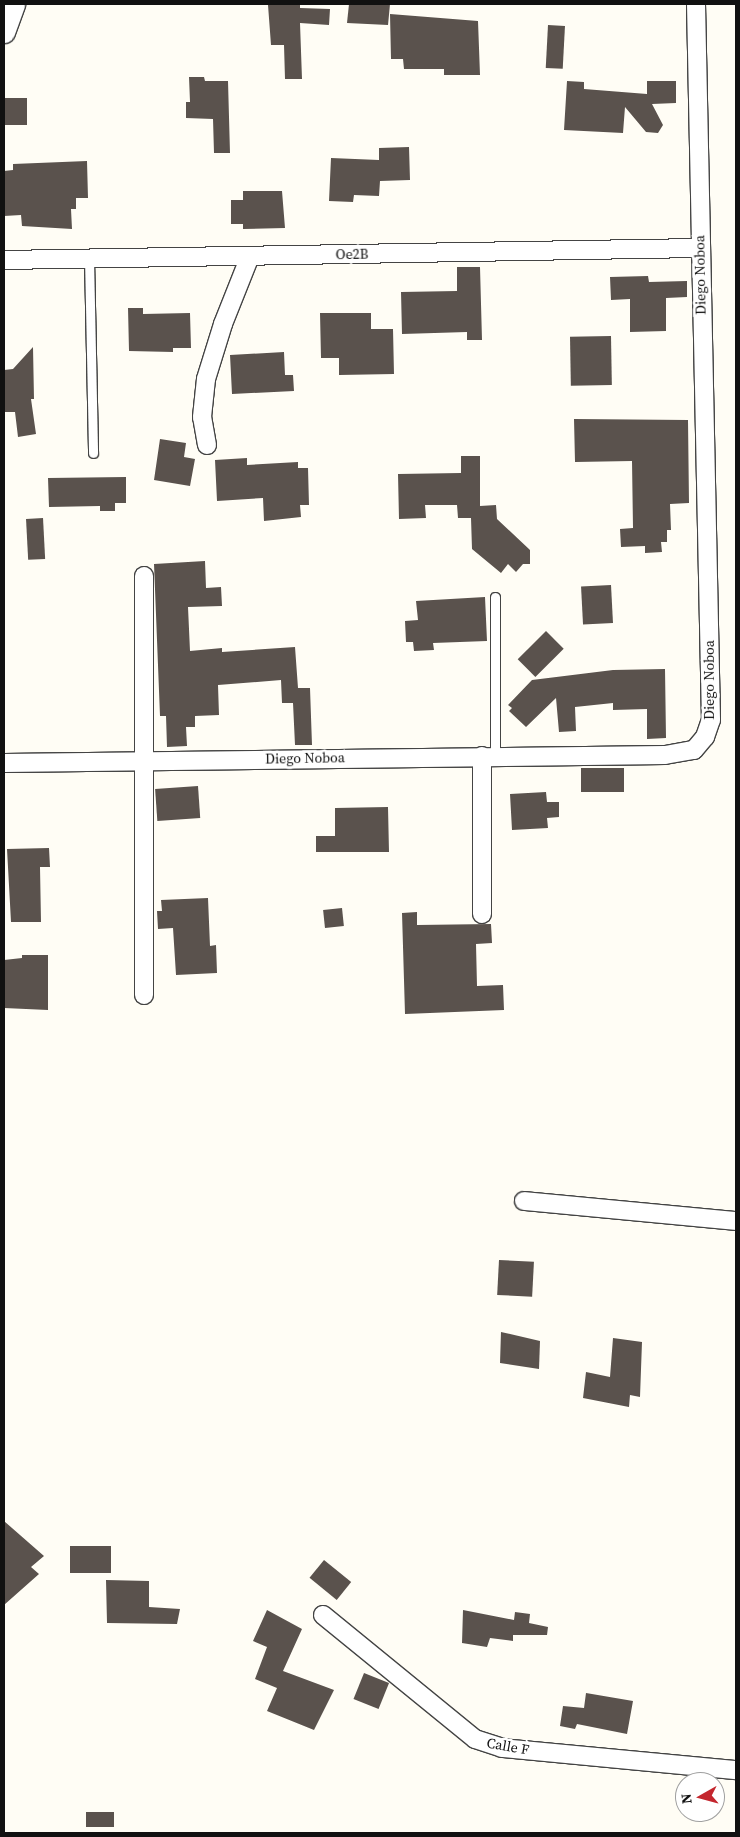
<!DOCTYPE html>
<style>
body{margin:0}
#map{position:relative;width:740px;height:1837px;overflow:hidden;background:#fffdf5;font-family:"Source Serif 4",serif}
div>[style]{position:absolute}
.building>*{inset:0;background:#5a524d;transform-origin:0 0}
.roads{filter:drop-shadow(1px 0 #444) drop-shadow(-1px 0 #444) drop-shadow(0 1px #444) drop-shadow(0 -1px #444)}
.service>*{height:9px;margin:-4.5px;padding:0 4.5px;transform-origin:4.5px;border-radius:4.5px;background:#fff}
.minor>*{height:18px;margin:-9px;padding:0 9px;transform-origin:9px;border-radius:9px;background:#fff}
.tertiary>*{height:21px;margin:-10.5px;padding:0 10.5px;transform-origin:10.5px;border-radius:10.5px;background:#fff}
span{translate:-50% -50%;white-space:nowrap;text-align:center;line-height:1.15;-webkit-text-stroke:5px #fff;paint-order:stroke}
.street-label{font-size:14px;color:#111}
.frame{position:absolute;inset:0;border:5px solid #111;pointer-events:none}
.north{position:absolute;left:675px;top:1772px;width:50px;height:50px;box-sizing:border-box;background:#fff;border:1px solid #a0a0a0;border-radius:50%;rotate:263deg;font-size:14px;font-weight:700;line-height:20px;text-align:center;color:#111}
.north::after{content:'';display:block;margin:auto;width:18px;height:22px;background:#c4262e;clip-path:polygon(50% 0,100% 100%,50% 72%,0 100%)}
</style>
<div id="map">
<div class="building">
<div style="clip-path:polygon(300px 4px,300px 8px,330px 9px,329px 25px,300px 23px,302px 79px,285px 79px,284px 45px,271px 45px,268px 5px)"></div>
<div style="clip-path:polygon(349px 4px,390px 4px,388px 25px,347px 23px)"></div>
<div style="clip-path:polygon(390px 14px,478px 21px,480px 75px,444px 75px,444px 69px,404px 69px,403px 59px,391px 59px)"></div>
<div style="left:548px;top:25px;width:17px;height:43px;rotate:3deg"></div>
<div style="clip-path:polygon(189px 77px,204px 77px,205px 81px,228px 81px,230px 153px,214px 153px,213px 119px,186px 118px,186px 102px,190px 102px)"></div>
<div style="clip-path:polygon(567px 81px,584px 82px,584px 89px,647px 94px,647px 81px,676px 81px,676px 103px,652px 104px,663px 125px,658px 133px,646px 132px,625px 107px,623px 133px,564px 130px)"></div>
<div style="left:4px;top:98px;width:23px;height:27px"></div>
<div style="clip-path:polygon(409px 147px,410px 180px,380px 181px,379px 196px,354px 195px,353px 202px,329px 201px,331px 158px,379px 160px,379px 148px)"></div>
<div style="clip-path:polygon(87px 161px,88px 198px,76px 198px,76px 209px,71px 209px,72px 229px,22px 226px,21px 215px,4px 216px,4px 171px,13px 170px,13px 164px)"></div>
<div style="clip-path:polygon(243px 191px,282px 191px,285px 228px,243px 229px,243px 224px,231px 224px,231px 200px,243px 200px)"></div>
<div style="clip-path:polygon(457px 267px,480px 267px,482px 340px,467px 340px,467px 332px,402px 334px,401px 292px,457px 291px)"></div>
<div style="clip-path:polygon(648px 276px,649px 282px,687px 281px,687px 297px,666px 298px,666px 331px,630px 332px,630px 299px,611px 300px,610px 277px)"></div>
<div style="clip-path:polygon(128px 308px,143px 308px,143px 314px,190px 313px,191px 348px,173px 348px,173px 352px,129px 351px)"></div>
<div style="clip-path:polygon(320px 313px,371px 313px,371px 329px,393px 329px,394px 374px,339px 375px,339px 358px,321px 358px)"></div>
<div style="left:611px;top:336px;width:49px;height:41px;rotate:89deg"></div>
<div style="clip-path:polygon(33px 347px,34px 399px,31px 399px,36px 434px,18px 437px,15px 412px,4px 412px,4px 370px,13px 369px)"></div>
<div style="clip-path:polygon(284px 352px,285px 375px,293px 375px,294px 391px,232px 394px,230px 355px)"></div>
<div style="clip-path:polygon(574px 419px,688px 420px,689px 503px,670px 504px,671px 530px,667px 530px,667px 542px,661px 542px,662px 552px,645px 553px,645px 546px,621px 547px,620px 529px,633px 528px,632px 461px,575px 462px)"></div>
<div style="clip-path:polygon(160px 439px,186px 443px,184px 457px,195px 459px,190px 486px,154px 480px)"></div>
<div style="clip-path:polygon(461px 456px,480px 456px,480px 506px,496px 505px,497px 519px,530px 550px,530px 564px,523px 564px,516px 572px,508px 564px,501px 573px,472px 549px,471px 518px,458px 518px,457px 505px,425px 505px,426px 518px,399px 519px,398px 474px,461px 473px)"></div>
<div style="clip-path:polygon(247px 458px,247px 465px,298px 462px,298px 468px,308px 468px,309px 505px,300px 505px,301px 517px,264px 521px,263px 498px,217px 501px,215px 460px)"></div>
<div style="clip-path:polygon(126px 477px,126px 503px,115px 503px,115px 511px,100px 511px,100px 506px,49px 507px,48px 478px)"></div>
<div style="left:43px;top:518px;width:41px;height:17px;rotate:87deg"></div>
<div style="clip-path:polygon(205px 561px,206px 588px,221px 587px,222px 606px,188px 607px,190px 651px,222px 648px,222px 652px,295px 647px,298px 688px,310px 688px,312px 745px,295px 745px,293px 703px,282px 703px,281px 680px,218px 685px,219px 715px,195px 716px,195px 727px,186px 727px,187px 746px,167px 747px,166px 716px,160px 716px,154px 564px)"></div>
<div style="left:611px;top:585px;width:38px;height:30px;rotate:87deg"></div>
<div style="clip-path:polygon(485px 597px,487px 641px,433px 643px,434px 650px,414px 651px,413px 642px,406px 642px,405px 621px,418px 620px,416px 601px)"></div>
<div style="left:546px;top:631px;width:25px;height:40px;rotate:45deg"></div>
<div style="clip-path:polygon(665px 669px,666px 738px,647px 739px,647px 709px,613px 710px,613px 703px,575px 707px,576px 731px,559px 732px,556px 698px,526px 727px,509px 711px,512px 708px,508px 705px,532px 680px,613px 670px)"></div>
<div style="left:624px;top:768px;width:24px;height:43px;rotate:90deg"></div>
<div style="left:198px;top:786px;width:32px;height:43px;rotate:86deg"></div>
<div style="clip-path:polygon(546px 792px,547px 802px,559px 802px,559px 817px,547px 818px,548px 828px,512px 830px,510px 794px)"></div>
<div style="clip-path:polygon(388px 807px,389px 852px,316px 852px,316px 836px,335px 836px,335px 808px)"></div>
<div style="clip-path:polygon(49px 848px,50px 867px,40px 867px,41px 922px,11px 922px,7px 849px)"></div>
<div style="clip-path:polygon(208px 898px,210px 946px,216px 945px,217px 973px,176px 975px,173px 928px,158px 929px,157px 911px,162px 911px,161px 900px)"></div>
<div style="left:342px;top:908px;width:18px;height:19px;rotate:84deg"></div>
<div style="clip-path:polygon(417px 912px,417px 925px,491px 924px,492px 943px,476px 944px,477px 986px,503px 985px,504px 1010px,405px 1014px,402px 913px)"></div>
<div style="clip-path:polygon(22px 955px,48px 955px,48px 1010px,4px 1008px,4px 960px,22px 958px)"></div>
<div style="left:499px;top:1260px;width:35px;height:35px;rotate:3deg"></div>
<div style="clip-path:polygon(501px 1332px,540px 1341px,539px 1369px,500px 1363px)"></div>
<div style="clip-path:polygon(613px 1338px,642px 1342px,640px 1397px,630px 1395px,629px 1407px,583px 1398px,586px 1372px,610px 1377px)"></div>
<div style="clip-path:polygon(4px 1521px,44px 1556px,31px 1567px,39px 1574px,4px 1605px)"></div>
<div style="left:111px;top:1546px;width:27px;height:41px;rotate:90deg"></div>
<div style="left:324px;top:1560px;width:35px;height:23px;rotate:39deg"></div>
<div style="clip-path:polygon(106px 1580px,149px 1581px,149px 1607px,180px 1609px,177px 1624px,107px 1623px)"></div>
<div style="clip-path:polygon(267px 1610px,302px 1629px,283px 1671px,334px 1690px,314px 1730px,267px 1711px,277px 1688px,255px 1679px,267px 1647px,253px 1641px)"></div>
<div style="clip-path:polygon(463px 1610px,514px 1620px,515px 1612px,530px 1614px,529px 1623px,548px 1627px,547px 1635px,513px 1635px,513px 1641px,490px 1638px,487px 1647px,462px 1643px)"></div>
<div style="left:364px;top:1673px;width:27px;height:28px;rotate:22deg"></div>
<div style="clip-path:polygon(586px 1693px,633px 1701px,627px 1734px,577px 1724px,575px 1729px,560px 1726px,563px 1706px,584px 1708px)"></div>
<div style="left:86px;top:1812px;width:28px;height:15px"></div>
</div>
<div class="roads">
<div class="service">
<div style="left:89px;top:258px;width:195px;rotate:88.8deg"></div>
<div style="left:495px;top:755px;width:158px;rotate:-90deg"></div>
</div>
<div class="minor">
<div style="left:4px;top:260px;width:696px;rotate:-0.99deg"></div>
<div style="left:207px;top:445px;width:28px;rotate:-100deg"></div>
<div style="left:202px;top:417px;width:38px;rotate:-84deg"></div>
<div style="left:206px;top:379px;width:58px;rotate:-72.8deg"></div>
<div style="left:223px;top:324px;width:73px;rotate:-68.3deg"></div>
<div style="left:144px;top:576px;width:419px;rotate:90deg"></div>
<div style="left:4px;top:763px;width:661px;rotate:-0.69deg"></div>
<div style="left:665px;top:755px;width:29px;rotate:-10deg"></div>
<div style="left:694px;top:750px;width:17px;rotate:-50deg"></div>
<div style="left:705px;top:737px;width:18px;rotate:-71deg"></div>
<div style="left:711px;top:720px;width:716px;rotate:-91.2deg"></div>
<div style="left:482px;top:914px;width:158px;rotate:-90deg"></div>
<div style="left:524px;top:1201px;width:213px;rotate:5.4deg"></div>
<div style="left:323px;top:1615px;width:196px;rotate:39.2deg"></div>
<div style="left:475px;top:1739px;width:28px;rotate:18deg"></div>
<div style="left:502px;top:1748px;width:235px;rotate:5.4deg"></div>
</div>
<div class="tertiary">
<div style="left:4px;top:32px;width:30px;rotate:-70deg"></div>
</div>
</div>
<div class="street-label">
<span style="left:352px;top:254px;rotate:-1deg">Oe2B</span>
<span style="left:700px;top:275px;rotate:-91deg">Diego Noboa</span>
<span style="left:709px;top:680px;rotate:-90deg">Diego Noboa</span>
<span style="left:305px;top:758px;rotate:-1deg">Diego Noboa</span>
<span style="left:508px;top:1746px;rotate:10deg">Calle F</span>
</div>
<div class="frame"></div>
<div class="north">N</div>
</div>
